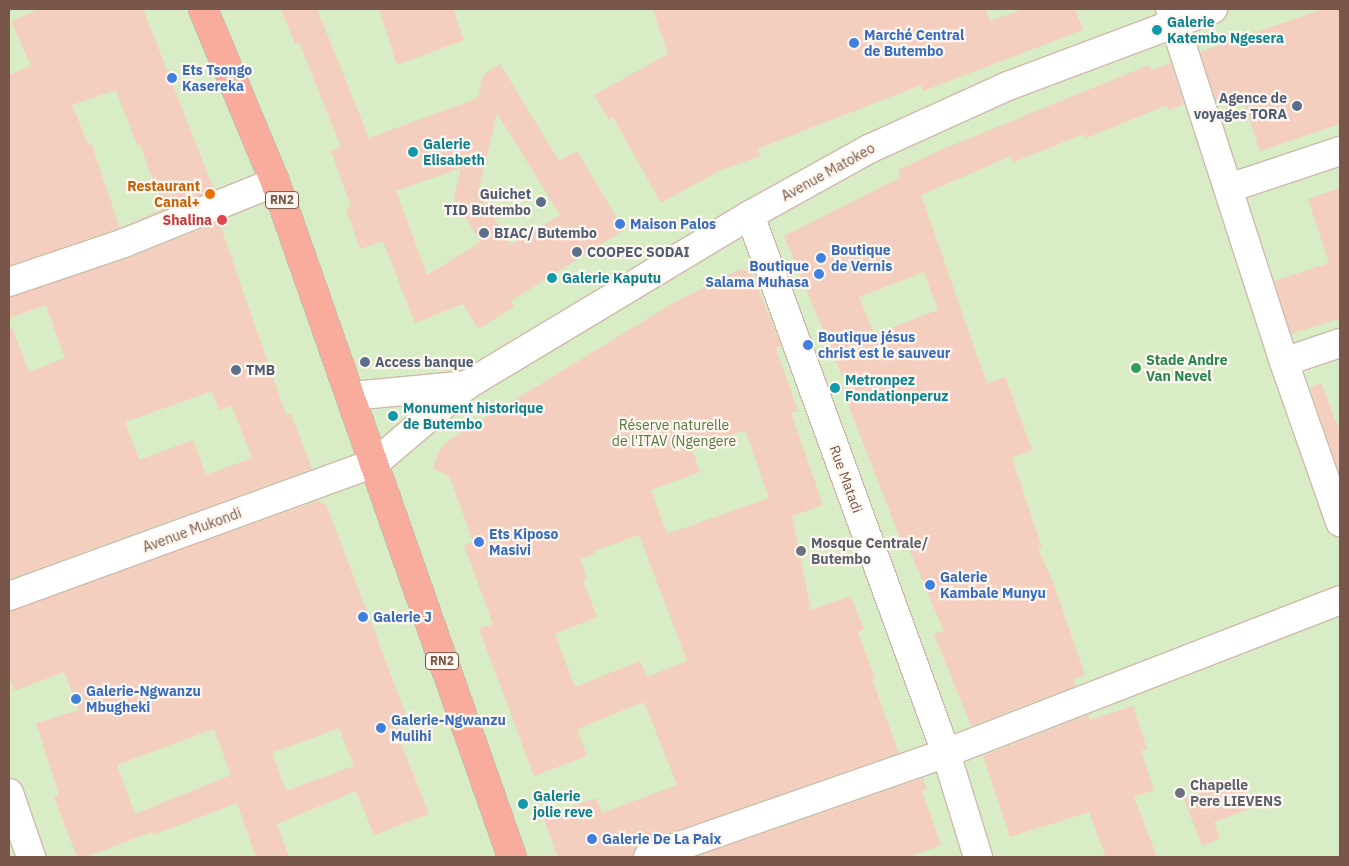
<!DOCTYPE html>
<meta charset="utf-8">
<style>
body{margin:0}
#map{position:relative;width:1349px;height:866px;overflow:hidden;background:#fdf3e7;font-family:"IBM Plex Sans",sans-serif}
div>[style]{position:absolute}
.green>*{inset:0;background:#d8ecc5;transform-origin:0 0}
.building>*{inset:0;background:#f4cebe}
.roads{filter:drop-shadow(1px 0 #d0b9ac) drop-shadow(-1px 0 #d0b9ac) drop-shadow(0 1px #d0b9ac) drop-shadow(0 -1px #d0b9ac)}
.minor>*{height:28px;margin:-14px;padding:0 14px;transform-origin:14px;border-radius:14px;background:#fff}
.highway>*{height:28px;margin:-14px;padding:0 14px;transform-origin:14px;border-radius:14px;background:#f9ac9c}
.dots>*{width:14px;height:14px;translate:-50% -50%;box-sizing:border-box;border:2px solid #fff7ef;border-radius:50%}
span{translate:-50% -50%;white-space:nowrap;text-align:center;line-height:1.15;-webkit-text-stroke:4.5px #fff7ef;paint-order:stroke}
.shield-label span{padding:1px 4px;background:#fff7ef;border:1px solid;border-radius:4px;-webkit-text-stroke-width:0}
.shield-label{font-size:12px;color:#79564a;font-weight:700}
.culture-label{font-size:14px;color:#0d838f;font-weight:700}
.left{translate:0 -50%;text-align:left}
.shop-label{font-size:14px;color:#366cbe;font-weight:700}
.right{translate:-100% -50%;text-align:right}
.service-label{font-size:14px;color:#4e5e75;font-weight:700}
.street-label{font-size:14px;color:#79564a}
.food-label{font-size:14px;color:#c56008;font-weight:700}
.health-label{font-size:14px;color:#be3a42;font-weight:700}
.leisure-label{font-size:14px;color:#27864d;font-weight:700}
.park-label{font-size:14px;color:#55793f}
.worship-label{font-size:14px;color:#5b616d;font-weight:700}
.frame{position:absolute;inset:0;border:10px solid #79564a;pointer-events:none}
</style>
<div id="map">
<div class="green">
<div style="left:9px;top:9px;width:1331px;height:848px"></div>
</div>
<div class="building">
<div style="clip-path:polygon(evenodd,40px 9px,143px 9px,214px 190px,119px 228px,9px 266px,9px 75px,31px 66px,11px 21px,40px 9px,116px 90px,137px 145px,140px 144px,163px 209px,120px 228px,91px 143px,88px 144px,72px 105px,116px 90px)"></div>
<div style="clip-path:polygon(evenodd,281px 9px,317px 9px,369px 138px,478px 98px,484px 74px,500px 64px,559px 161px,577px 151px,624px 230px,511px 301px,514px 307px,478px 329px,463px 304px,415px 323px,383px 241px,360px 249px,346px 209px,351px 207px,331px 151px,341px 147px,299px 42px,295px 44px,281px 9px,497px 113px,560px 215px,511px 245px,478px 192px,497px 113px,281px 9px,461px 168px,454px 199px,481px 242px,427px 275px,396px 191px,461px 168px)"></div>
<div style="clip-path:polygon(379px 9px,453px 9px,464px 40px,397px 65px)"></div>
<div style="clip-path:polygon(653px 9px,986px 9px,990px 21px,1024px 9px,1075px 9px,1083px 30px,923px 91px,921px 85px,757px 149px,760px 156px,721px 170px,661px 203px,613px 117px,609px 120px,594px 95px,668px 54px)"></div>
<div style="clip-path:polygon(1323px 9px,1340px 9px,1340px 124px,1260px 151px,1240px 91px,1216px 100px,1200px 52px)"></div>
<div style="clip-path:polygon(evenodd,1171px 63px,1184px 104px,1169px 110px,1167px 105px,1086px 138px,1084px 134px,1014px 162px,1011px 156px,921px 195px,987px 384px,1005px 377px,1032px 450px,1012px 458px,1042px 548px,1038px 549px,1053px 582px,1085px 675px,1074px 679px,1076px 686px,971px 726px,934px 634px,944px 631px,906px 542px,902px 543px,853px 417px,842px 386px,846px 385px,784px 236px,901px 177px,898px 170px,943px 149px,1149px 65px,1151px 70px,1171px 63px,924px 272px,938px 310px,874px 334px,859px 297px,924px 272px)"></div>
<div style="clip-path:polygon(1340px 188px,1340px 318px,1291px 334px,1274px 281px,1329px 263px,1308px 199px)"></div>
<div style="clip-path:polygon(evenodd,219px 222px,286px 415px,291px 414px,312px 469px,9px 579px,9px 329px,12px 328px,29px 372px,65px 358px,46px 305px,9px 318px,9px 297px,129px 258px,219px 222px,212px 391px,219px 410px,232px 406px,252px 458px,206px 475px,193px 440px,139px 460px,125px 422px,212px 391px)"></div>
<div style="clip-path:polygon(evenodd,740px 269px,751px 271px,781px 345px,776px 348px,798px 411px,791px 413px,823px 505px,792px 516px,811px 610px,851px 596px,864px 629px,858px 632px,875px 679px,872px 680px,899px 753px,643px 842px,636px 847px,633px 857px,558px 857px,543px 817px,596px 798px,602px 813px,677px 785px,644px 702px,577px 729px,587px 756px,534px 776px,479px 629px,493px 624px,464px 545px,473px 542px,450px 477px,433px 468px,440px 449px,449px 440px,673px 303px,740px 269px,745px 430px,769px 498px,667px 534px,651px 490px,700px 472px,692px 449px,745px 430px,740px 269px,639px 535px,687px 661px,647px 677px,640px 661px,575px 687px,555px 634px,597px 617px,583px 580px,587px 579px,580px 559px,595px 554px,594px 551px,639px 535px)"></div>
<div style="clip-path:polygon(1321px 383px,1340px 432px,1340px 475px,1310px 388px)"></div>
<div style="clip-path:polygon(evenodd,317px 501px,326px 504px,410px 725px,396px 731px,429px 814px,374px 835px,356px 791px,277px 824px,289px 857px,256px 857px,237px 803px,153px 835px,152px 832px,85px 857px,77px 857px,54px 797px,59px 795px,36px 723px,79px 710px,64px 672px,14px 691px,9px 676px,9px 611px,317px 501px,339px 728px,354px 766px,286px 791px,272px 753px,339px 728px,317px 501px,214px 729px,231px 775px,135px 814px,117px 765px,214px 729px)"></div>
<div style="clip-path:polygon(1133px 706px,1147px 749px,1141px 751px,1154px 790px,1134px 797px,1157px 857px,1106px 857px,1089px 812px,1010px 837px,983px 756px,1088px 715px,1090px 720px)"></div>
<div style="clip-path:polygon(1240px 777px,1251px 808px,1214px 822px,1220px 839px,1202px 846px,1184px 799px)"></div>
<div style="clip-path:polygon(923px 778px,927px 789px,922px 791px,941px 845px,909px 857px,695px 857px)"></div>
</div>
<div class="roads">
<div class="minor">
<div style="left:1170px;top:9px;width:371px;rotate:72.1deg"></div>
<div style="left:1284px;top:362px;width:170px;rotate:70.7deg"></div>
<div style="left:1229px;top:188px;width:117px;rotate:-18.4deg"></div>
<div style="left:750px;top:215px;width:573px;rotate:69.98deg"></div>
<div style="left:946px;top:753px;width:109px;rotate:72.9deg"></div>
<div style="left:9px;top:282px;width:121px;rotate:-18.7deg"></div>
<div style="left:124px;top:243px;width:163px;rotate:-22deg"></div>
<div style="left:1284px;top:362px;width:59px;rotate:-18.7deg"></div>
<div style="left:351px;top:396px;width:117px;rotate:-5.4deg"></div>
<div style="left:9px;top:596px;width:389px;rotate:-20deg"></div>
<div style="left:375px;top:463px;width:121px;rotate:-40.3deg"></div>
<div style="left:467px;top:385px;width:330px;rotate:-31deg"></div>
<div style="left:750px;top:215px;width:136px;rotate:-29deg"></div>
<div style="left:869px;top:149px;width:153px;rotate:-24.4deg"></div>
<div style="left:1008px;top:86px;width:219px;rotate:-20.6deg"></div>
<div style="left:9px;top:793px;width:68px;rotate:71deg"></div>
<div style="left:648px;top:857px;width:316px;rotate:-19.2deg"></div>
<div style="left:946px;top:753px;width:423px;rotate:-21.2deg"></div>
</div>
<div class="highway">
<div style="left:203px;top:9px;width:187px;rotate:67.4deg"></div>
<div style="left:275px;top:182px;width:715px;rotate:70.65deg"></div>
</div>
</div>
<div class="dots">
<div style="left:1157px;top:30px;background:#0f9aa8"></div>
<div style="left:854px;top:43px;background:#3f7fe0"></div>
<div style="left:172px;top:78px;background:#3f7fe0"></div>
<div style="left:1297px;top:106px;background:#5c6f8a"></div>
<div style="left:413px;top:152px;background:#0f9aa8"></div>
<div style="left:210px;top:194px;background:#e8710a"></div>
<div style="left:541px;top:202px;background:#5c6f8a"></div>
<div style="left:222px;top:220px;background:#e0444e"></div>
<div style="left:620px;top:224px;background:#3f7fe0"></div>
<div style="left:484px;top:233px;background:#5c6f8a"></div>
<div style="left:577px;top:252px;background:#5c6f8a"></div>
<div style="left:821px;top:258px;background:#3f7fe0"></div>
<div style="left:819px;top:274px;background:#3f7fe0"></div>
<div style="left:552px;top:278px;background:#0f9aa8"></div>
<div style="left:808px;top:345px;background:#3f7fe0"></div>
<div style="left:365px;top:362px;background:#5c6f8a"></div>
<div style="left:1136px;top:368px;background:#2e9e5b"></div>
<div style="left:236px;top:370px;background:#5c6f8a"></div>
<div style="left:835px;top:388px;background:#0f9aa8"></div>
<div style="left:393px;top:416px;background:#0f9aa8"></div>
<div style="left:479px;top:542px;background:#3f7fe0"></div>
<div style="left:801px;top:551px;background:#6b7280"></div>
<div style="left:930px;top:585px;background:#3f7fe0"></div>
<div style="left:363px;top:617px;background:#3f7fe0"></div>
<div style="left:76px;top:699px;background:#3f7fe0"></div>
<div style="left:381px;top:728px;background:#3f7fe0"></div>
<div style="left:1180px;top:793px;background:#6b7280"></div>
<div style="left:523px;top:804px;background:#0f9aa8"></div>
<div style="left:592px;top:839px;background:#3f7fe0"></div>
</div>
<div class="shield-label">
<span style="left:282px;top:200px">RN2</span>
<span style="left:442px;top:661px">RN2</span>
</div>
<div class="culture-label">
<span class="left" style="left:1167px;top:30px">Galerie<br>Katembo Ngesera</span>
<span class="left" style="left:423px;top:152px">Galerie<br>Elisabeth</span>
<span class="left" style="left:562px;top:278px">Galerie Kaputu</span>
<span class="left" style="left:845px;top:388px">Metronpez<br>Fondationperuz</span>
<span class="left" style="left:403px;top:416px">Monument historique<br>de Butembo</span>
<span class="left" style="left:533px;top:804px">Galerie<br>jolie reve</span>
</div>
<div class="shop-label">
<span class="left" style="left:864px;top:43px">Marché Central<br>de Butembo</span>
<span class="left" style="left:182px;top:78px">Ets Tsongo<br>Kasereka</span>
<span class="left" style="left:630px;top:224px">Maison Palos</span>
<span class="left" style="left:831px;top:258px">Boutique<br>de Vernis</span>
<span class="right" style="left:809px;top:274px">Boutique<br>Salama Muhasa</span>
<span class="left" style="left:818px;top:345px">Boutique jésus<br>christ est le sauveur</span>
<span class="left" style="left:489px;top:542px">Ets Kiposo<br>Masivi</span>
<span class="left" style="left:940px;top:585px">Galerie<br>Kambale Munyu</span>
<span class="left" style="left:373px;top:617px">Galerie J</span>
<span class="left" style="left:86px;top:699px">Galerie-Ngwanzu<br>Mbugheki</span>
<span class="left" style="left:391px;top:728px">Galerie-Ngwanzu<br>Mulihi</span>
<span class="left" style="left:602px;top:839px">Galerie De La Paix</span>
</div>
<div class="service-label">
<span class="right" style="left:1287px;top:106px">Agence de<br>voyages TORA</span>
<span class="right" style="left:531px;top:202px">Guichet<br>TID Butembo</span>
<span class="left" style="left:494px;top:233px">BIAC/ Butembo</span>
<span class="left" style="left:587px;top:252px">COOPEC SODAI</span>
<span class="left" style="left:375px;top:362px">Access banque</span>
<span class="left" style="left:246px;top:370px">TMB</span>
</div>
<div class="street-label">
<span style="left:828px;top:172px;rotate:-29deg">Avenue Matokeo</span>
<span style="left:846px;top:479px;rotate:70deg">Rue Matadi</span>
<span style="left:192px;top:530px;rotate:-20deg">Avenue Mukondi</span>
</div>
<div class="food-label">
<span class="right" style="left:200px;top:194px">Restaurant<br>Canal+</span>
</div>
<div class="health-label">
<span class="right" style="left:212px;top:220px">Shalina</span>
</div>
<div class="leisure-label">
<span class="left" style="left:1146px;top:368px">Stade Andre<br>Van Nevel</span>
</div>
<div class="park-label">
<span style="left:674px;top:433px">Réserve naturelle<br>de l'ITAV (Ngengere</span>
</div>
<div class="worship-label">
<span class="left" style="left:811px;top:551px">Mosque Centrale/<br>Butembo</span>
<span class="left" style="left:1190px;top:793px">Chapelle<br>Pere LIEVENS</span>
</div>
<div class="frame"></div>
</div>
